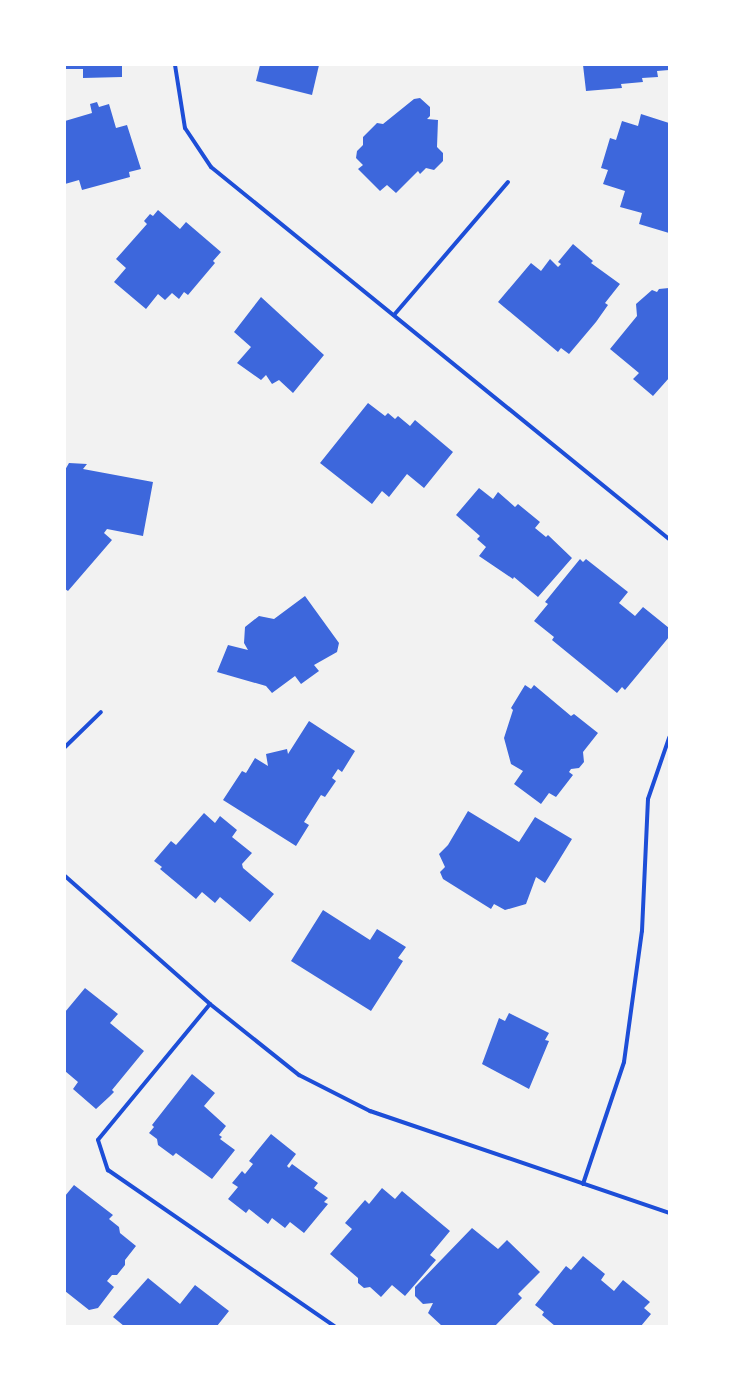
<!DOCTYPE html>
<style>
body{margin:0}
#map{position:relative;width:734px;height:1391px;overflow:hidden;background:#f2f2f2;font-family:"DejaVu Sans",sans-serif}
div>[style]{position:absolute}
.building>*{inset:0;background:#3d67dc}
.minor>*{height:4px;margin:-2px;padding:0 2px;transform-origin:2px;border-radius:2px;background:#1d4ed8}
span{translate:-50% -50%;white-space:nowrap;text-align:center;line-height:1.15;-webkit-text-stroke:3px #fff;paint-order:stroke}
.frame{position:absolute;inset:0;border:66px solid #fff;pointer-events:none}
</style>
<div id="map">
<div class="building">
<div style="clip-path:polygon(65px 65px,122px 65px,122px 77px,83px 78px,83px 69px,65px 69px)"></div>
<div style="clip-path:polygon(260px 65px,319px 65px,312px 95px,256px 81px)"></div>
<div style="clip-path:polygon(583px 65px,669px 65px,669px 70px,657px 71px,658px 77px,642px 78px,643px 82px,621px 84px,622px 88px,586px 91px)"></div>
<div style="clip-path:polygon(420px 98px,430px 107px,430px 116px,427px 119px,438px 120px,437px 147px,443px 153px,443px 161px,434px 170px,426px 168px,420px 174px,418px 171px,396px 193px,387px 185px,380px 191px,358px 169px,363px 165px,356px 158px,357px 151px,363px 145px,363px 137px,377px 123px,383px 124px,414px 99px)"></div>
<div style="clip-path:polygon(97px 102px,99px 107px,109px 104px,116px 128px,127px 125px,141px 169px,129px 172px,130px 177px,82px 190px,79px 180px,65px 184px,65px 121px,92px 113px,90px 104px)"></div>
<div style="clip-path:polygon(641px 114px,669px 123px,669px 233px,639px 224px,642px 213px,620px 207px,625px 191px,603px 184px,608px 170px,601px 168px,610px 138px,616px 140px,622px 121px,638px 126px)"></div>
<div style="clip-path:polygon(158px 210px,180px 229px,186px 222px,221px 252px,213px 261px,215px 263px,188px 295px,184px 292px,179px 299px,172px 293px,165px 300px,158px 294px,146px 309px,114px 282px,126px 268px,116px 259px,147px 224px,144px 221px,150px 214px,153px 216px)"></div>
<div style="clip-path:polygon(573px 244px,593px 261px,591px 263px,620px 284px,605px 303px,608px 305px,596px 322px,569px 354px,561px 348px,558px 352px,498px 302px,531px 263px,541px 271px,550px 259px,558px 267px,561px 264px,558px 262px)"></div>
<div style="clip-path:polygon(669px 288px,669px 378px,653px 396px,633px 379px,639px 373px,610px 349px,637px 316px,636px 304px,652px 290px,657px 292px,659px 289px)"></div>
<div style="clip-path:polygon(261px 297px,324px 355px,293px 393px,279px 380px,272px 384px,266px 375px,261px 380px,237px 363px,251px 347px,234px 332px)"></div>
<div style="clip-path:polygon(368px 403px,385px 416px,388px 413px,395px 419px,398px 416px,410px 426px,415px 420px,453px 452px,424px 488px,407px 474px,389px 497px,382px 491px,372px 504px,320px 463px)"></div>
<div style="clip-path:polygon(69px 463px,87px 464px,83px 469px,153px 482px,143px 536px,107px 529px,104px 533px,112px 540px,68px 591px,65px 589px,65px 470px)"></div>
<div style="clip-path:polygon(479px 488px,493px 499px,498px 492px,515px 507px,518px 504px,540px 522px,535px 528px,546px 537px,548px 535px,572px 558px,538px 597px,514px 577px,513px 579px,479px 556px,486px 547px,477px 539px,480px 536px,456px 515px)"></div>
<div style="clip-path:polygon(580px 559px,583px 562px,586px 559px,628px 592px,619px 603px,635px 616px,643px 607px,669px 628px,669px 637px,625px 690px,622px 687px,617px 693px,552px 640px,554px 637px,534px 621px,548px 604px,545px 602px)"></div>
<div style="clip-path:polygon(305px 596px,339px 643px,337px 652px,314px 665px,319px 671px,301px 684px,295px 676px,272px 693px,266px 686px,217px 672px,228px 645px,248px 650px,244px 643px,245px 627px,259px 616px,274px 619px)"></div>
<div style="clip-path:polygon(525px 685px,531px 689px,534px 685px,571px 716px,574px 714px,598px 733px,583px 752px,584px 762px,579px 768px,571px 769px,569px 772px,573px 775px,556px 797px,549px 793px,541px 804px,514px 784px,523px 771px,511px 764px,504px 738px,513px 710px,511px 708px)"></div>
<div style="clip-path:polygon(309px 721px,355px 751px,342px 772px,338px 769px,332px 778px,336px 781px,325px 797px,321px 795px,304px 822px,309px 825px,296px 846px,223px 800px,242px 771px,246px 773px,255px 758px,268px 766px,266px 754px,287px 749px,288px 754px)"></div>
<div style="clip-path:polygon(468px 811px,519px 842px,535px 817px,572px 839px,545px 883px,536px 877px,526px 904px,505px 910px,494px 904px,491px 909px,443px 879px,440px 872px,445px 867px,439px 854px,448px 845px)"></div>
<div style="clip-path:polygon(204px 813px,215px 823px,220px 816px,237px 830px,232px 837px,252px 853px,242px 864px,243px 868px,274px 894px,250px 922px,220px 897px,215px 903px,202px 892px,196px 899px,160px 869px,162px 867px,154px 861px,171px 841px,176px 845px)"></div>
<div style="clip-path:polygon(323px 910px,370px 940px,377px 929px,406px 947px,398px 958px,403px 961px,371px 1011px,291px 961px)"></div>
<div style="clip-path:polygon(85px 988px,118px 1014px,110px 1023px,144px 1051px,112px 1090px,114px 1092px,109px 1097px,96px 1109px,73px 1089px,78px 1082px,65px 1071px,65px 1012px)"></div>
<div style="clip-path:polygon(509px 1013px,549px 1033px,545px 1040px,549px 1041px,529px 1089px,482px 1064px,499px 1018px,505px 1021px)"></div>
<div style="clip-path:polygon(192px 1074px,215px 1093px,204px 1106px,226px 1126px,219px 1135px,222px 1137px,220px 1139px,235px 1150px,212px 1179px,176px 1153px,173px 1156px,158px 1145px,157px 1139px,149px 1133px,154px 1127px,152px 1125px)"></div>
<div style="clip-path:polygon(271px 1134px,296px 1154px,287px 1166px,289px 1168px,292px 1164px,318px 1183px,314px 1188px,328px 1198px,324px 1202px,328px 1204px,304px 1233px,290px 1222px,285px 1228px,272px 1218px,268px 1224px,249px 1209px,246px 1213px,228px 1199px,238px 1187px,232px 1183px,242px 1171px,245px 1174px,253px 1164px,249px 1161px)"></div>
<div style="clip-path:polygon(74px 1185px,113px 1215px,109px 1219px,119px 1227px,120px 1233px,136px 1246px,125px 1260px,125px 1265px,117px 1275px,112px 1275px,107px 1281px,114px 1287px,98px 1308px,89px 1310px,65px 1291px,65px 1196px)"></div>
<div style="clip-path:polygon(382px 1188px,395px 1199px,402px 1191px,450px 1231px,430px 1255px,436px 1260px,405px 1296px,392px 1285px,381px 1297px,370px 1287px,364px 1288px,358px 1283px,358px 1278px,330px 1254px,352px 1229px,345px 1223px,365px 1200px,369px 1204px)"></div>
<div style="clip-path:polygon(472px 1228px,498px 1249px,507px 1240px,540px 1272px,518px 1294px,522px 1298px,495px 1326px,442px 1326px,428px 1313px,433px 1303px,423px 1304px,415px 1296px,415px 1287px)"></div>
<div style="clip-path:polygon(583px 1256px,605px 1274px,601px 1280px,614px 1291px,623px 1280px,650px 1302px,644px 1308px,651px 1314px,641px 1326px,555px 1326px,542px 1315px,544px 1312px,535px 1305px,566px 1266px,571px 1270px)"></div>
<div style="clip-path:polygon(148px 1278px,180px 1304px,195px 1285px,229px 1311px,217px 1326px,124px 1326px,113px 1317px)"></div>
</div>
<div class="minor">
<div style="left:175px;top:65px;width:64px;rotate:81deg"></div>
<div style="left:185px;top:128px;width:47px;rotate:56.3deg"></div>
<div style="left:211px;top:167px;width:590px;rotate:39.08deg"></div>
<div style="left:394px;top:315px;width:175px;rotate:-49.4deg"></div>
<div style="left:65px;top:747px;width:50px;rotate:-44.2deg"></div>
<div style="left:65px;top:876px;width:193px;rotate:41.4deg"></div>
<div style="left:210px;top:1004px;width:114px;rotate:38.6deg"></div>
<div style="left:299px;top:1075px;width:80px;rotate:26.9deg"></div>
<div style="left:370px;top:1111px;width:316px;rotate:18.8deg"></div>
<div style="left:210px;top:1004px;width:176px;rotate:129.5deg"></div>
<div style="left:98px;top:1140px;width:32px;rotate:72deg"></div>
<div style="left:108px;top:1170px;width:275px;rotate:34.6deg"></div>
<div style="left:583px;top:1184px;width:129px;rotate:-71.4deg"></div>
<div style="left:624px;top:1062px;width:132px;rotate:-82.2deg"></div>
<div style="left:642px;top:931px;width:132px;rotate:-87.4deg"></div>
<div style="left:648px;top:799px;width:65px;rotate:-71deg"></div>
</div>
<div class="frame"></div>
</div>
